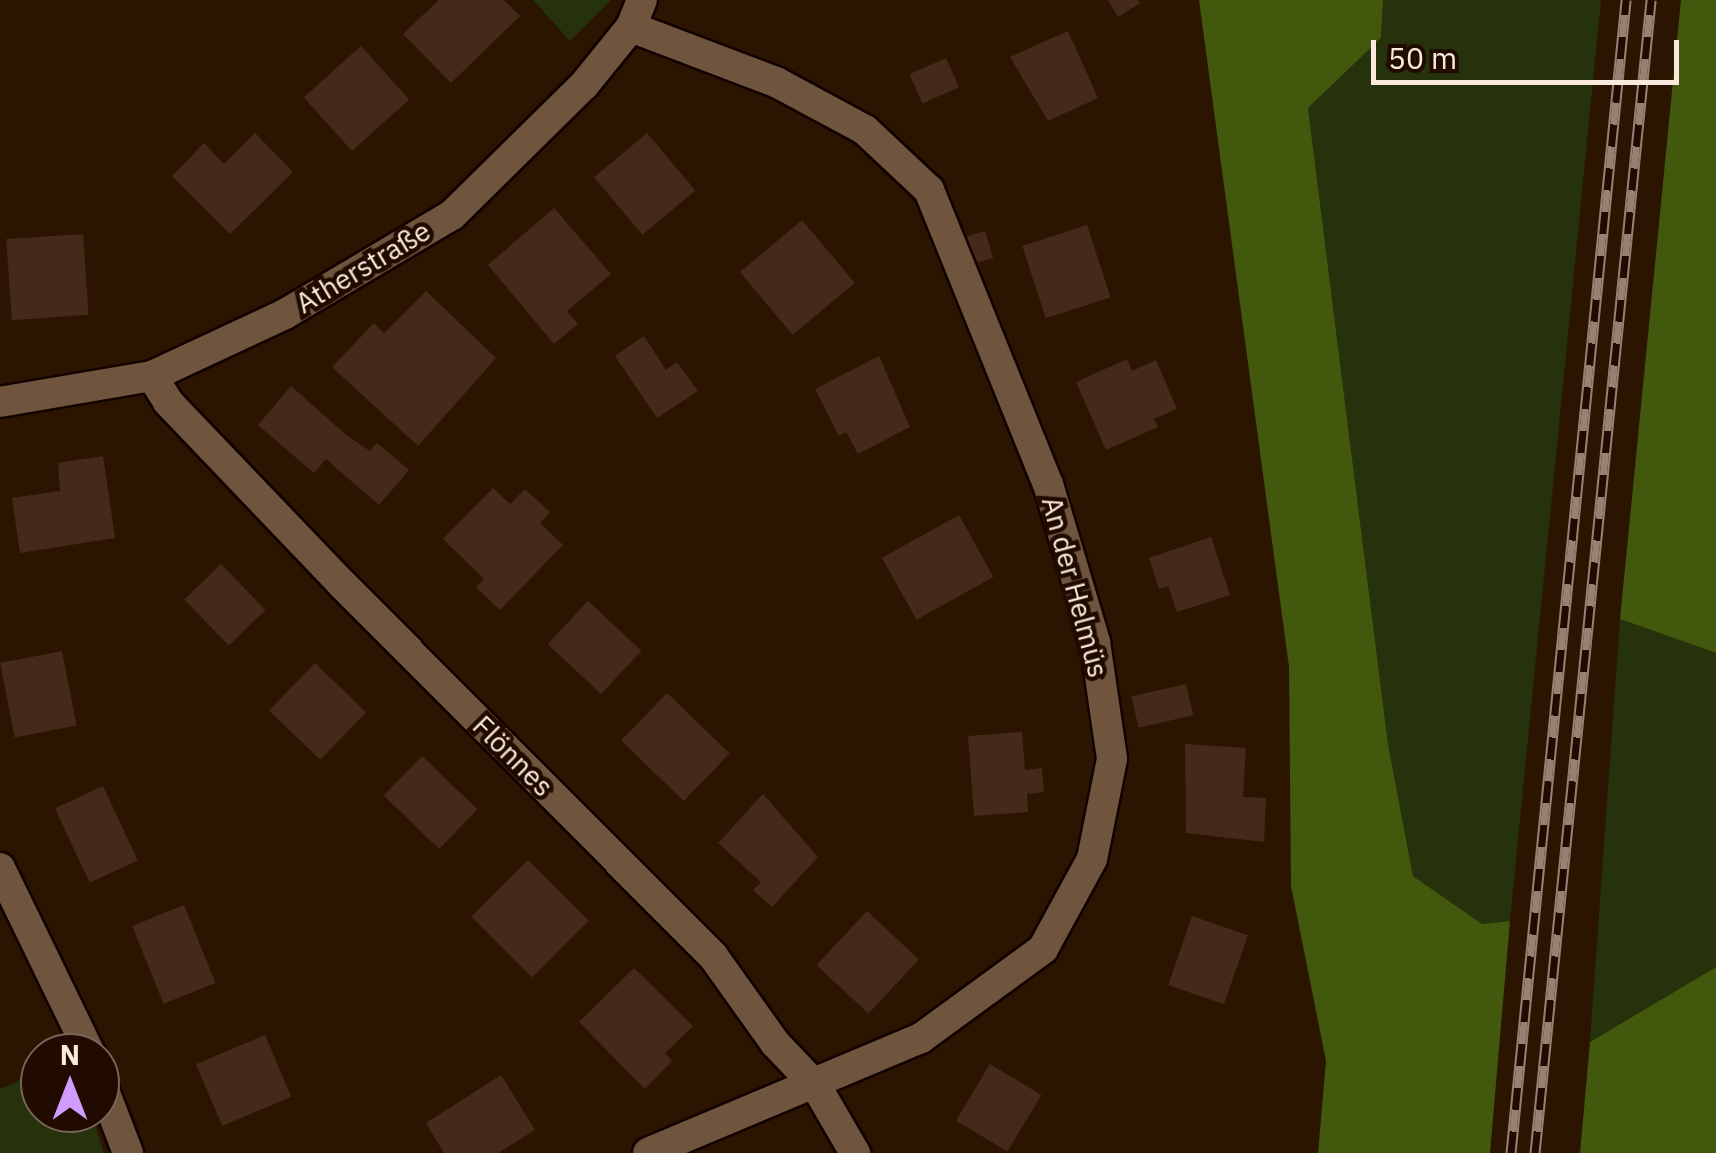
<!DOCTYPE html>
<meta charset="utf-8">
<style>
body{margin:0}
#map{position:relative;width:1716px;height:1153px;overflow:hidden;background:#2b1501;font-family:"IBM Plex Sans",sans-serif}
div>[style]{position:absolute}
.green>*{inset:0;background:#25320c}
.forest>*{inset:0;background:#41580d}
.building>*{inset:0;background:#452a1a;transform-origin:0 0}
.roads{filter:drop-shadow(2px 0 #120200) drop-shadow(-2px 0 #120200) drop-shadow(0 2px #120200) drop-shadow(0 -2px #120200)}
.street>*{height:30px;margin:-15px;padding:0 15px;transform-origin:15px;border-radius:15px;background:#6f553e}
.rail>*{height:11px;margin-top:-5.5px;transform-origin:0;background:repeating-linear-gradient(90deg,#210b00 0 22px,#958272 0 44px);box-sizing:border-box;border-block:2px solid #958272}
span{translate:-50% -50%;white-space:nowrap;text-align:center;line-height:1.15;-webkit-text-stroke:9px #210b00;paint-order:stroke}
.street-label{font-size:28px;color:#faeadd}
.north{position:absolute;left:20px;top:1033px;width:100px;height:100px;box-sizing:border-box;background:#210b00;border:2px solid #786458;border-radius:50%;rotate:0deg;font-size:28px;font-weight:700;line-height:40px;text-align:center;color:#faeadd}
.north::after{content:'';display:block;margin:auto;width:35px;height:45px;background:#d09dff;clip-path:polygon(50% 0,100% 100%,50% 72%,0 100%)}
.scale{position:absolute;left:1371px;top:40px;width:308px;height:45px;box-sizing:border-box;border:5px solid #faeadd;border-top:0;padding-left:12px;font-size:30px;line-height:35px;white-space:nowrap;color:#faeadd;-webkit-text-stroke:8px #210b00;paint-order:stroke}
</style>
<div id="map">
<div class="green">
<div style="clip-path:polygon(533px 0,611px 0,570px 41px)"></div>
<div style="clip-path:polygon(1383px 0,1601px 0,1510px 921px,1482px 924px,1413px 876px,1388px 744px,1308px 108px,1381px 38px)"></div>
<div style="clip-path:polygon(1620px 619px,1716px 653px,1716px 967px,1590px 1042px)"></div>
<div style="clip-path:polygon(40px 1071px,40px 1113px,91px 1113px,104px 1153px,0 1153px,0 1089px)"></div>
</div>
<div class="forest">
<div style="clip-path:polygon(1199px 0,1383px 0,1381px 38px,1308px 108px,1388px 744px,1413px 876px,1482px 924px,1510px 921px,1490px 1153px,1318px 1153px,1326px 1061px,1291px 886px,1289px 667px)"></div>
<div style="clip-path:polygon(1681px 0,1716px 0,1716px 653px,1620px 619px)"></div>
<div style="clip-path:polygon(1716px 967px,1716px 1153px,1580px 1153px,1590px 1042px)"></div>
</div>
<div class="building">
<div style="clip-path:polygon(439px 0,504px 0,520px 16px,451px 83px,403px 34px)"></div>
<div style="clip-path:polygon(1108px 0,1138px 0,1140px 3px,1118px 17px)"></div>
<div style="clip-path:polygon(1068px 31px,1098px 98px,1048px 121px,1010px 57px)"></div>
<div style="left:361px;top:46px;width:72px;height:77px;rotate:48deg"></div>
<div style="left:946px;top:58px;width:32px;height:40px;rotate:66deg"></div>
<div style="clip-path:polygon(255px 133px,293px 172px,230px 234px,172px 176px,204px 143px,224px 164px)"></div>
<div style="left:647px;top:133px;width:75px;height:69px;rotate:50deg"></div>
<div style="clip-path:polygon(554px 208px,611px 274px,567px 311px,578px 324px,554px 344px,488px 265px)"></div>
<div style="left:802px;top:220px;width:82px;height:81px;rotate:50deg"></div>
<div style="left:1087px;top:225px;width:76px;height:68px;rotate:72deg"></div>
<div style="left:985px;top:231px;width:28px;height:29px;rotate:73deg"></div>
<div style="left:83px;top:234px;width:81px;height:77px;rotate:86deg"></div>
<div style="clip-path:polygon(426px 291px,496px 358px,418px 446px,332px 367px,374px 323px,384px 333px)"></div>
<div style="clip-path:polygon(644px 336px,666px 370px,677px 362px,698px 391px,657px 418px,615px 356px)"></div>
<div style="clip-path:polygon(879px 356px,910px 427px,858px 454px,846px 432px,839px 436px,815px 389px)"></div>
<div style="clip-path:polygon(1127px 359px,1132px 371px,1156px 360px,1177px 409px,1154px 419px,1158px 427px,1106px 450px,1076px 382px)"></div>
<div style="clip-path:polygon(291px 386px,345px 434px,370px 451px,377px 443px,409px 470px,379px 505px,326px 459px,314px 473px,258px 425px)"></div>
<div style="clip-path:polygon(103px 456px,115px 538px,20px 553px,12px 498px,60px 491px,58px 463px)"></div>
<div style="clip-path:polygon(493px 488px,510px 504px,525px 489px,550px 512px,540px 523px,563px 545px,500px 610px,476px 587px,484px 579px,443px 539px)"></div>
<div style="left:959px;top:515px;width:71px;height:88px;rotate:61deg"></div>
<div style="clip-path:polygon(1211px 537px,1230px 595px,1177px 612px,1168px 586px,1159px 589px,1149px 558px)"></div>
<div style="left:221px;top:564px;width:64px;height:51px;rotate:46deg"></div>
<div style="left:588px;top:601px;width:73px;height:59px;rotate:43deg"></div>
<div style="left:62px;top:651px;width:76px;height:63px;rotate:79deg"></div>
<div style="left:315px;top:663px;width:71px;height:66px;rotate:44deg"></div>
<div style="left:1186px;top:684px;width:32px;height:56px;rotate:77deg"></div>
<div style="left:667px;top:693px;width:87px;height:66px;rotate:44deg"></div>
<div style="clip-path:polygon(1022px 732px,1025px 770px,1042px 768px,1044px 792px,1027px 794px,1028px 812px,974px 816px,968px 736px)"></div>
<div style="clip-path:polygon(1185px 744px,1246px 748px,1243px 797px,1266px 798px,1264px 842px,1186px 833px)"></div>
<div style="left:422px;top:756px;width:77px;height:55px;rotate:44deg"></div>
<div style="left:103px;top:786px;width:82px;height:53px;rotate:65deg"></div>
<div style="clip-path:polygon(763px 794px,818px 857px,772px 907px,753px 890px,761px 882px,718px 843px)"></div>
<div style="left:528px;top:860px;width:86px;height:80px;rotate:45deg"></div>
<div style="left:184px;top:905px;width:84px;height:56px;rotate:68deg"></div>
<div style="left:867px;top:911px;width:71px;height:74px;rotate:43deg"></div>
<div style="left:1192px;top:916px;width:59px;height:73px;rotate:19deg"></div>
<div style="clip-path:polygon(634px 968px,693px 1026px,665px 1053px,672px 1061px,645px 1089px,579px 1022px)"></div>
<div style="left:265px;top:1035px;width:67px;height:75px;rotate:67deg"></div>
<div style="left:990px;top:1064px;width:60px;height:66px;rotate:31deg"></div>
<div style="clip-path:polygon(501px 1075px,535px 1130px,498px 1153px,444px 1153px,426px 1123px)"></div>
</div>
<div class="roads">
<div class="street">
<div style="left:631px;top:27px;width:155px;rotate:20.8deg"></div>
<div style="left:776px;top:82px;width:101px;rotate:28.3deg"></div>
<div style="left:865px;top:130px;width:88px;rotate:43.2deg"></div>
<div style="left:929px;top:190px;width:317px;rotate:68deg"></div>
<div style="left:1048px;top:484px;width:165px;rotate:73.4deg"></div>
<div style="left:1095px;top:642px;width:118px;rotate:81.7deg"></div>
<div style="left:1112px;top:759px;width:102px;rotate:101.3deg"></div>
<div style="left:1092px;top:859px;width:102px;rotate:118.6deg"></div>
<div style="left:1043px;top:949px;width:151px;rotate:143.9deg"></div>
<div style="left:921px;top:1038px;width:296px;rotate:157.2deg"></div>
<div style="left:152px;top:376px;width:31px;rotate:58deg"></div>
<div style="left:168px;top:402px;width:252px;rotate:46.3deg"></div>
<div style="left:342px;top:584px;width:525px;rotate:45.08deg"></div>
<div style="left:713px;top:956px;width:107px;rotate:54.5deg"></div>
<div style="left:775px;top:1043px;width:59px;rotate:46.4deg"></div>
<div style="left:816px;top:1086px;width:78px;rotate:59.8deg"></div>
<div style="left:0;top:402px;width:154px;rotate:-9.7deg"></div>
<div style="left:152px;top:376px;width:147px;rotate:-25deg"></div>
<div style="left:285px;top:314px;width:194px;rotate:-30.7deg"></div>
<div style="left:452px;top:215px;width:185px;rotate:-44.6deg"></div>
<div style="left:584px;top:85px;width:75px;rotate:-51deg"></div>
<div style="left:631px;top:27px;width:29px;rotate:-68deg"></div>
<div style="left:0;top:868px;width:206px;rotate:64.1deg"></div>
<div style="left:100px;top:1080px;width:78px;rotate:69deg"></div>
</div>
</div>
<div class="rail">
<div style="left:1511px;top:1153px;width:1159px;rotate:-84.3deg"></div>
<div style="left:1535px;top:1153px;width:1159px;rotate:-84.25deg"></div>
</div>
<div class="street-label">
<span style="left:363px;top:267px;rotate:-31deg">Atherstraße</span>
<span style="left:1075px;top:587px;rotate:75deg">An der Helmüs</span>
<span style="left:513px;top:756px;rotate:45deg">Flönnes</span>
</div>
<div class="north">N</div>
<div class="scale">50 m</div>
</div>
